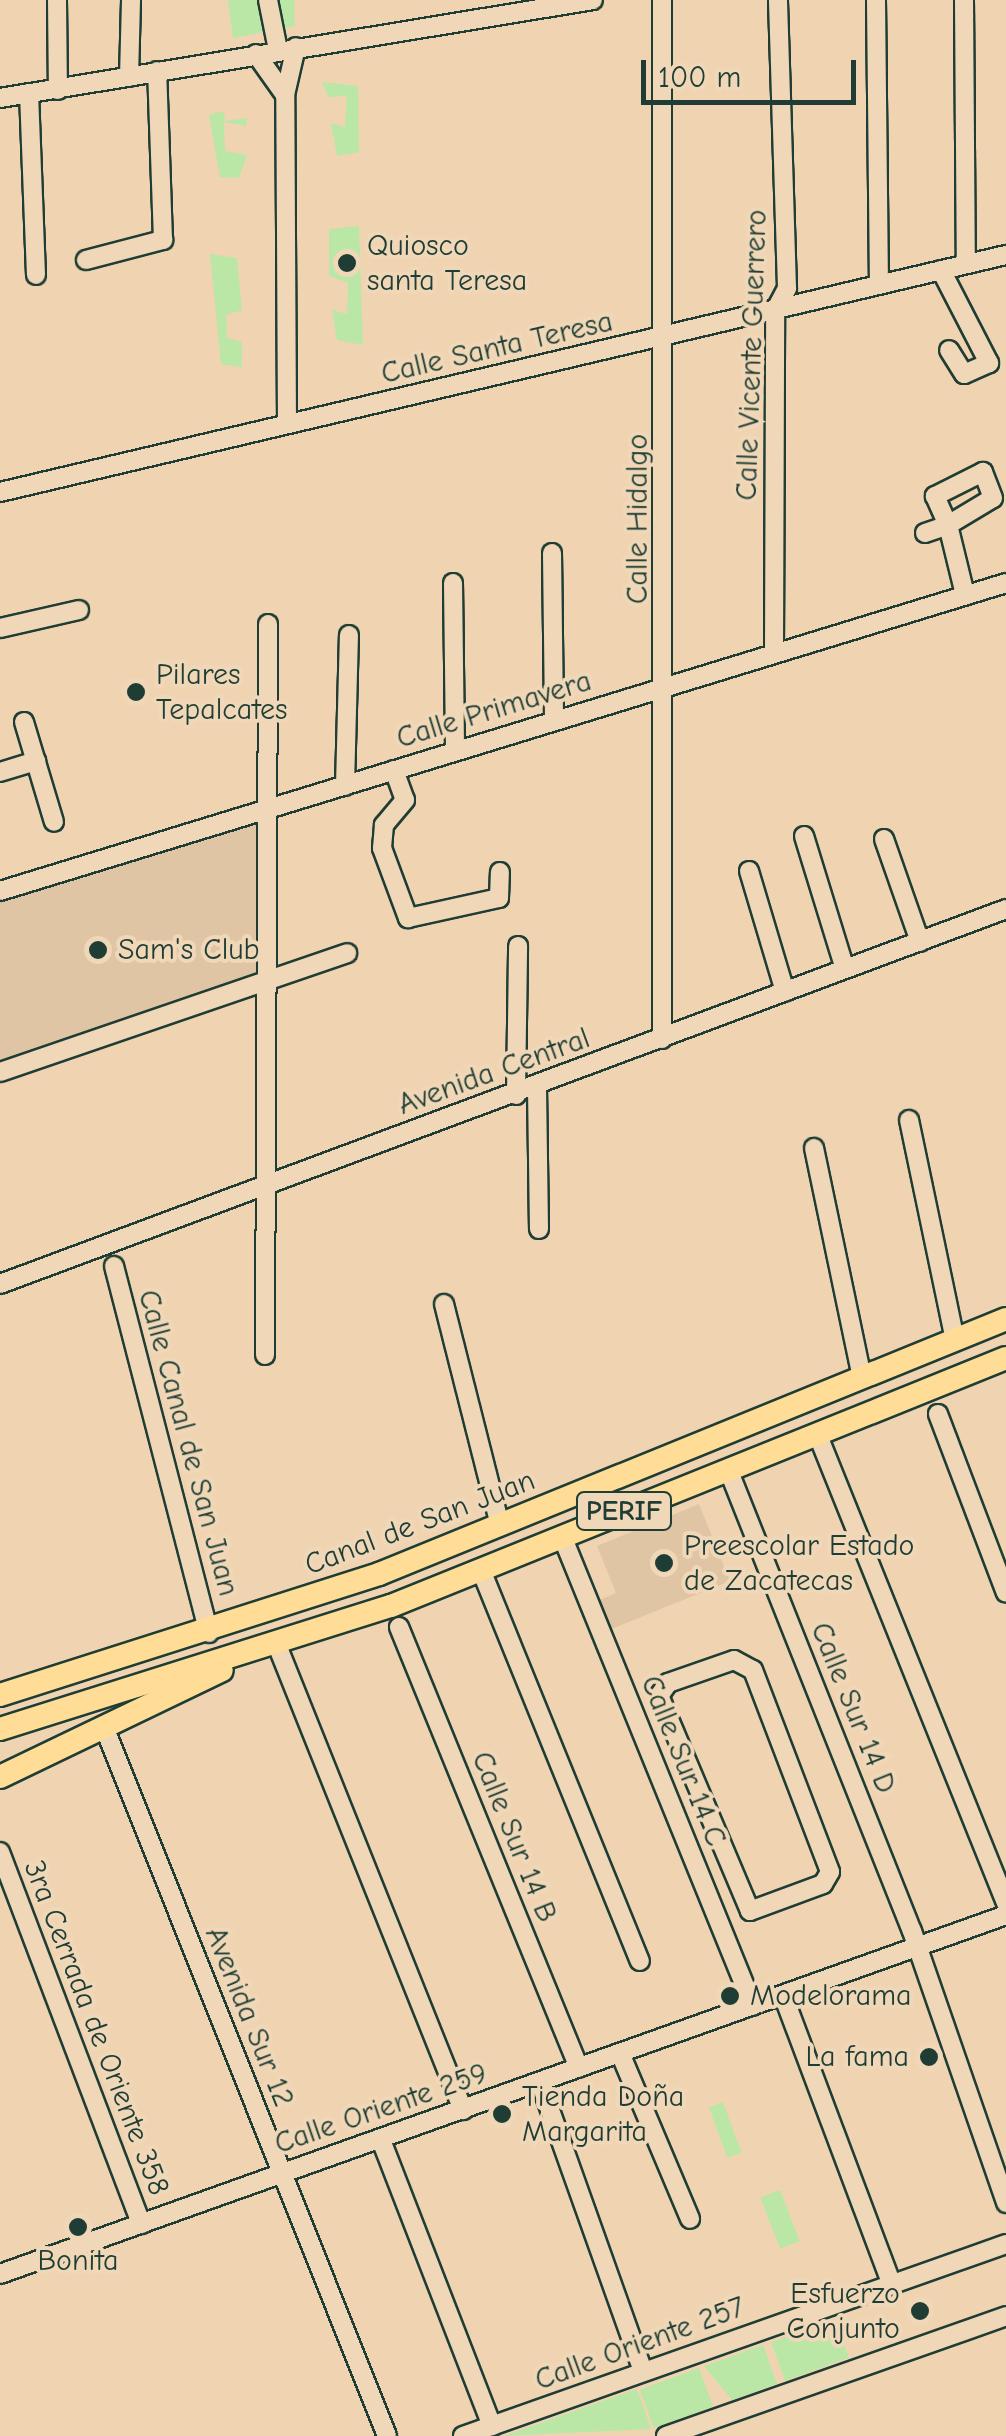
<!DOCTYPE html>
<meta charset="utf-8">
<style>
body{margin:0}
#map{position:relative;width:1006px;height:2436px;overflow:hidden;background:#f0d4b2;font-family:"Comic Neue",sans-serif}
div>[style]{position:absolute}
.built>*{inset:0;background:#e0c5a4}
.green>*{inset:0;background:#bae7a5;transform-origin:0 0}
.roads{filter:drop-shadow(2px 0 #1f3d34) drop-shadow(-2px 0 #1f3d34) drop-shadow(0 2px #1f3d34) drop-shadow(0 -2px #1f3d34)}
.minor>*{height:18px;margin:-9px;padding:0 9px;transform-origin:9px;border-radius:9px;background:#f0d7b7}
.major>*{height:22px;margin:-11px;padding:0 11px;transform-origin:11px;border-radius:11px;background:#ffdd96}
.dots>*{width:28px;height:28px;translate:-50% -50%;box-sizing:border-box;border:5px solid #f0d7b7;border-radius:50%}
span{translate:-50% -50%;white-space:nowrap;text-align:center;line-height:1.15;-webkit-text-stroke:8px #f0d7b7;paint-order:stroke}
.shield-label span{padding:2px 8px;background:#f0d7b7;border:2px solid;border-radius:8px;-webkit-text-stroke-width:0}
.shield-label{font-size:28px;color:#1f3d34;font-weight:700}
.poi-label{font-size:30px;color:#1f3d34}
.left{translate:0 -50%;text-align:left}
.right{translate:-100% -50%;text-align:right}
.street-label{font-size:30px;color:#1f3d34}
.scale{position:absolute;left:641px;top:60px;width:215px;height:45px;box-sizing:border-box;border:5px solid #1f3d34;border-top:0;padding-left:12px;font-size:30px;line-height:35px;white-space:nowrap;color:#1f3d34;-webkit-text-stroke:8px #f0d7b7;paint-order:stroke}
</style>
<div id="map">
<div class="built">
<div style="clip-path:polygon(260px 817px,258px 979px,0 1066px,0 897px)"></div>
<div style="clip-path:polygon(699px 1504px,730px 1581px,609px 1630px,597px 1601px,616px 1593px,597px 1546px)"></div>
</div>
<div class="green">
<div style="clip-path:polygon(228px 0,294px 0,295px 26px,233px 38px)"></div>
<div style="clip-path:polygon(322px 82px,358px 86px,359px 152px,337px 156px,331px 123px,345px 127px,347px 96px,328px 97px)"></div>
<div style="clip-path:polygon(224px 111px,225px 121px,247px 118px,246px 126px,224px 122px,225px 151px,247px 155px,239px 178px,220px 177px,209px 115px)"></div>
<div style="clip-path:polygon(359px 226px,363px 345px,337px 340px,332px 310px,347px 314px,348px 283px,329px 276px,329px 229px)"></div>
<div style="clip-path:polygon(210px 254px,237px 258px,242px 310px,226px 315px,227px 338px,242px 342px,242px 367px,221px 364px)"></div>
<div style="left:723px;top:2102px;width:54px;height:15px;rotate:70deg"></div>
<div style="left:780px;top:2190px;width:55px;height:21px;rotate:69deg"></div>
<div style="left:835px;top:2319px;width:41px;height:68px;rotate:70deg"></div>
<div style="clip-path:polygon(763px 2345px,777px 2384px,732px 2400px,704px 2366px)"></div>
<div style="left:699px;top:2368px;width:41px;height:63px;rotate:70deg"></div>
<div style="clip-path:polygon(637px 2389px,651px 2429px,504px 2436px,594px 2404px)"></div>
</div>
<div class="roads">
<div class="minor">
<div style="left:57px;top:0;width:90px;rotate:89.4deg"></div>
<div style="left:268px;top:0;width:51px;rotate:78.7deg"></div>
<div style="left:662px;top:0;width:1039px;rotate:90deg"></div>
<div style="left:876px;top:0;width:284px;rotate:89.4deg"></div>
<div style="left:964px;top:0;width:264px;rotate:89.6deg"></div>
<div style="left:256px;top:54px;width:50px;rotate:54.7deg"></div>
<div style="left:129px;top:77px;width:77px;rotate:-88.5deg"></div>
<div style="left:29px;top:93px;width:182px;rotate:87.8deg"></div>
<div style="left:0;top:98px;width:601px;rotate:-9.38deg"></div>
<div style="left:86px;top:260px;width:80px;rotate:-14.6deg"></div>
<div style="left:163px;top:240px;width:169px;rotate:-92deg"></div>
<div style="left:941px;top:270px;width:105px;rotate:62.7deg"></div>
<div style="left:989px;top:363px;width:27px;rotate:156deg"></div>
<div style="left:964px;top:374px;width:28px;rotate:-122deg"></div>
<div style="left:287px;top:424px;width:329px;rotate:-90.3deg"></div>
<div style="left:285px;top:95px;width:49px;rotate:-77.1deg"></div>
<div style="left:0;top:492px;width:1034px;rotate:-13.26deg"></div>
<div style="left:925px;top:533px;width:24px;rotate:-19deg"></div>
<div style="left:948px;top:525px;width:52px;rotate:-31deg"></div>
<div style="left:993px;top:498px;width:28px;rotate:-111deg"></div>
<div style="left:983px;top:472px;width:54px;rotate:153.4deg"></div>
<div style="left:935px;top:496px;width:32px;rotate:66deg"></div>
<div style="left:948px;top:525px;width:72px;rotate:76.3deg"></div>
<div style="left:552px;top:553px;width:165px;rotate:89.3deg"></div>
<div style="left:453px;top:583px;width:166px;rotate:89.3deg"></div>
<div style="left:0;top:628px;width:81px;rotate:-12.8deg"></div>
<div style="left:774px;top:651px;width:340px;rotate:-89.8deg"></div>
<div style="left:775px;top:311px;width:26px;rotate:-62deg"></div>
<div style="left:787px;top:288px;width:288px;rotate:-91.8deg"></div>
<div style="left:24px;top:722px;width:104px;rotate:73.3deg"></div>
<div style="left:394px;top:770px;width:32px;rotate:70deg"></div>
<div style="left:405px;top:800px;width:33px;rotate:130deg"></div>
<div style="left:384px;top:825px;width:23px;rotate:95deg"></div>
<div style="left:382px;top:848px;width:75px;rotate:69.6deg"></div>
<div style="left:408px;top:918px;width:93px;rotate:-12.4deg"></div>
<div style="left:499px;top:898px;width:26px;rotate:-88deg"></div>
<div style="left:0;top:772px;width:38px;rotate:-17deg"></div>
<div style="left:345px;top:786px;width:151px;rotate:-88.5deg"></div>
<div style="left:804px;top:836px;width:139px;rotate:72.9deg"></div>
<div style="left:884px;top:839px;width:109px;rotate:70.7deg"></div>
<div style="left:749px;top:871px;width:126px;rotate:73.4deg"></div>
<div style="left:0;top:891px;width:1052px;rotate:-17.02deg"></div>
<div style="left:0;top:1072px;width:367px;rotate:-18.9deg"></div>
<div style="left:537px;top:1087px;width:142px;rotate:89.2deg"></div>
<div style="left:516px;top:1095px;width:149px;rotate:-89.2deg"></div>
<div style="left:909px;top:1120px;width:225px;rotate:78.2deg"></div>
<div style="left:814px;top:1148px;width:235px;rotate:78.2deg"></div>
<div style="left:114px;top:1266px;width:379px;rotate:75.5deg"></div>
<div style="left:0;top:1284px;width:1074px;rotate:-20.44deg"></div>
<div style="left:444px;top:1304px;width:229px;rotate:75.8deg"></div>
<div style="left:265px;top:1355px;width:731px;rotate:-89.76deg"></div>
<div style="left:938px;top:1414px;width:191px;rotate:69.2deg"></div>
<div style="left:817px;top:1433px;width:507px;rotate:68.09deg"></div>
<div style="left:728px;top:1469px;width:497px;rotate:68.3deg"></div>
<div style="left:912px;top:1931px;width:288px;rotate:70.9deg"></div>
<div style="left:562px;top:1536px;width:507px;rotate:67.88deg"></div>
<div style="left:481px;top:1570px;width:422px;rotate:67.9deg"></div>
<div style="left:399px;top:1627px;width:476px;rotate:67.8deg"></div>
<div style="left:277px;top:1645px;width:501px;rotate:68.2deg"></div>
<div style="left:734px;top:1660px;width:21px;rotate:28deg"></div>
<div style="left:753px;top:1670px;width:216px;rotate:69.1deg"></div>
<div style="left:830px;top:1872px;width:14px;rotate:120deg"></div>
<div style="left:823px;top:1884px;width:78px;rotate:159.7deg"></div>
<div style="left:750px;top:1911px;width:233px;rotate:-112.9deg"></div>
<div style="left:659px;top:1696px;width:16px;rotate:-55deg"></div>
<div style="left:668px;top:1683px;width:70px;rotate:-19.2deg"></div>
<div style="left:105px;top:1729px;width:761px;rotate:68.25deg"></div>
<div style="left:0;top:1852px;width:398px;rotate:69.2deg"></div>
<div style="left:783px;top:1995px;width:308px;rotate:69.4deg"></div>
<div style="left:620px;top:2053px;width:180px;rotate:67.1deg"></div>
<div style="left:540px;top:2082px;width:307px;rotate:70.4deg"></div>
<div style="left:381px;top:2140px;width:307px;rotate:68.8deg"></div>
<div style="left:0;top:2274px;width:1068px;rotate:-19.64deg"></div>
<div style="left:463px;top:2436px;width:576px;rotate:-19.47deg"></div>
<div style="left:666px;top:2436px;width:361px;rotate:-19.4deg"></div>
</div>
<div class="major">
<div style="left:0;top:1695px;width:398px;rotate:-17.7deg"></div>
<div style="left:379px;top:1574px;width:677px;rotate:-22.13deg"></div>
<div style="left:0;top:1729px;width:410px;rotate:-17.5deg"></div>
<div style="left:391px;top:1606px;width:663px;rotate:-21.96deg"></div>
<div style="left:0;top:1777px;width:246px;rotate:-25.7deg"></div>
</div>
</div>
<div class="dots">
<div style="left:347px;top:263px;background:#1f3d34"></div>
<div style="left:136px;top:692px;background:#1f3d34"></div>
<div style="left:98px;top:950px;background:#1f3d34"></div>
<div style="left:664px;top:1563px;background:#1f3d34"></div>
<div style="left:730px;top:1996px;background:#1f3d34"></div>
<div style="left:929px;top:2057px;background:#1f3d34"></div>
<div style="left:502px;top:2114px;background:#1f3d34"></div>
<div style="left:78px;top:2227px;background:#1f3d34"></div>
<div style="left:920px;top:2311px;background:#1f3d34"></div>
</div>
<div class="shield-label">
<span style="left:624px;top:1511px">PERIF</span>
</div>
<div class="poi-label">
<span class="left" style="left:367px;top:263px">Quiosco<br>santa Teresa</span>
<span class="left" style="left:156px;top:692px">Pilares<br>Tepalcates</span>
<span class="left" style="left:118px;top:950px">Sam's Club</span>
<span class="left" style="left:684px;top:1563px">Preescolar Estado<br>de Zacatecas</span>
<span class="left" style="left:750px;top:1996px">Modelorama</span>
<span class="right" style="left:909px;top:2057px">La fama</span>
<span class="left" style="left:522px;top:2114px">Tienda Doña<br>Margarita</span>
<span style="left:78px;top:2261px">Bonita</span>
<span class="right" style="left:900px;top:2311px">Esfuerzo<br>Conjunto</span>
</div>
<div class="street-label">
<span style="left:497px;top:348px;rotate:-13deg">Calle Santa Teresa</span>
<span style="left:752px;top:355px;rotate:-88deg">Calle Vicente Guerrero</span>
<span style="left:638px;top:519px;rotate:-90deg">Calle Hidalgo</span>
<span style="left:494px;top:710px;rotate:-17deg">Calle Primavera</span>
<span style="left:494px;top:1072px;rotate:-20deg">Avenida Central</span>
<span style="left:188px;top:1443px;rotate:75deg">Calle Canal de San Juan</span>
<span style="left:420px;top:1523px;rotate:-21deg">Canal de San Juan</span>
<span style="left:853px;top:1708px;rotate:68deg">Calle Sur 14 D</span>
<span style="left:683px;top:1761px;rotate:68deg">Calle Sur 14 C</span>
<span style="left:514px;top:1837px;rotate:68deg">Calle Sur 14 B</span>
<span style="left:249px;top:2017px;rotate:68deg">Avenida Sur 12</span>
<span style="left:96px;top:2028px;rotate:69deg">3ra Cerrada de Oriente 358</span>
<span style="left:381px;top:2109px;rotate:-19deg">Calle Oriente 259</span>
<span style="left:640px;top:2344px;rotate:-20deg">Calle Oriente 257</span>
</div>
<div class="scale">100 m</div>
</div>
